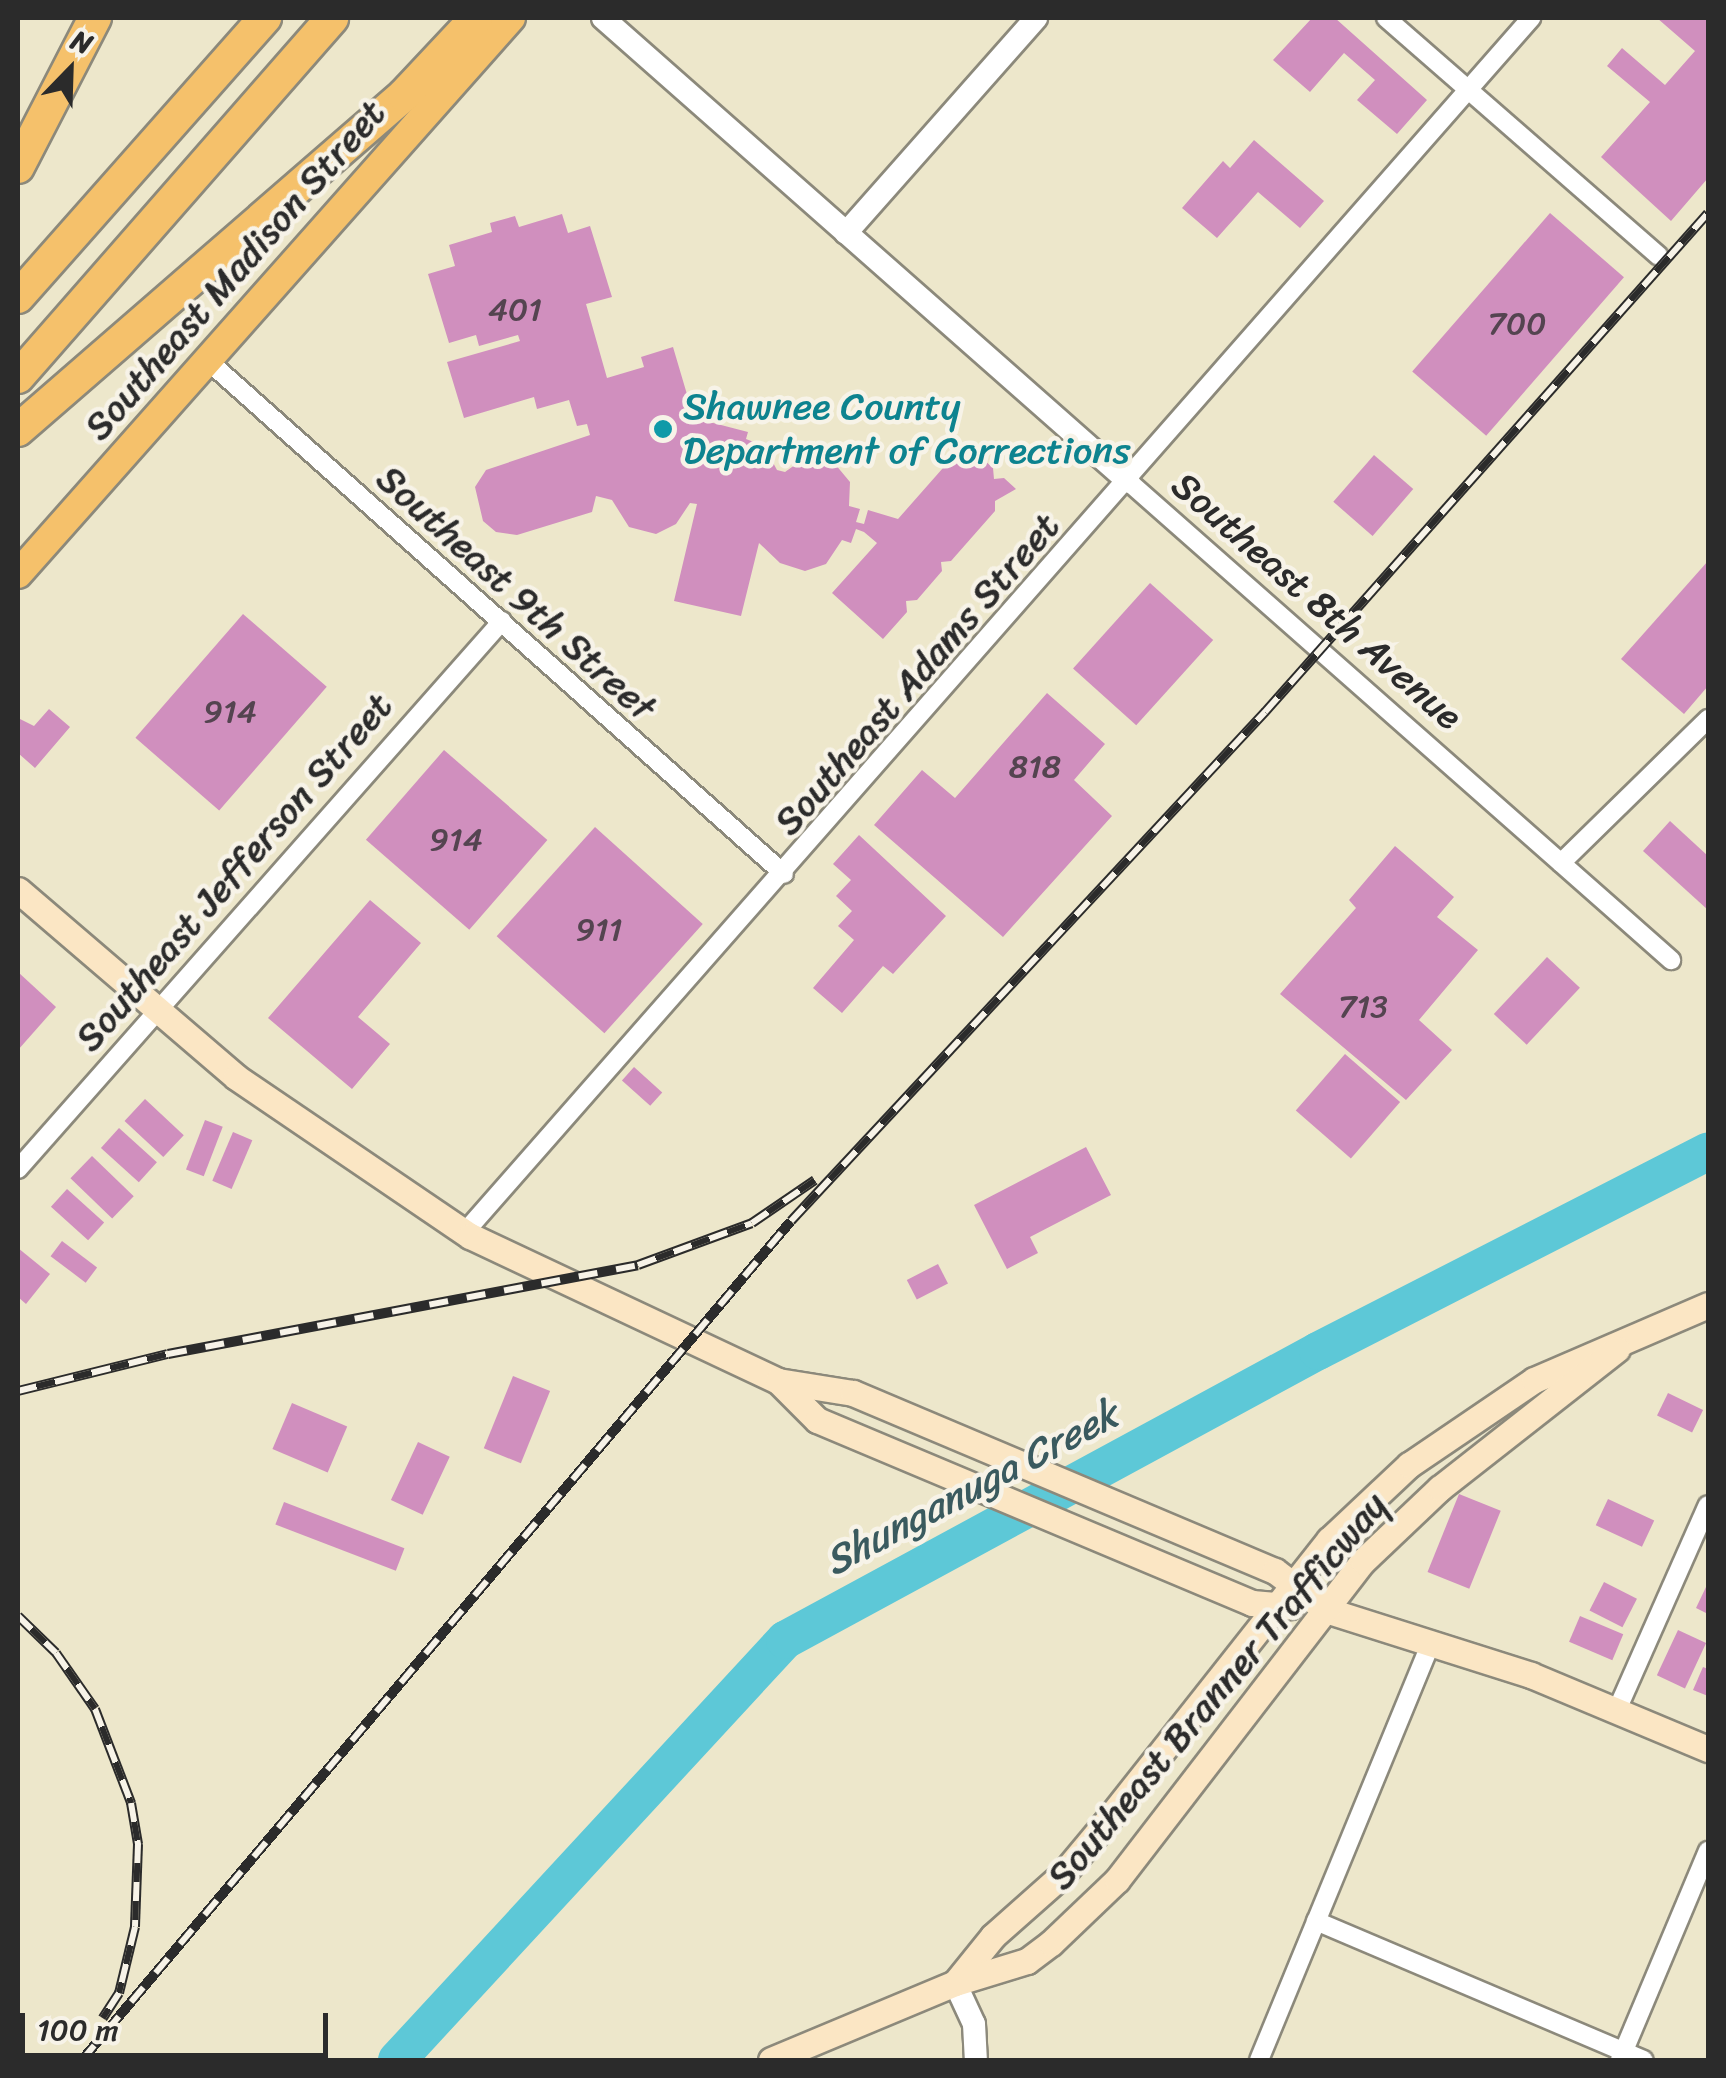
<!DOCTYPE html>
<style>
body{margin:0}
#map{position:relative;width:1726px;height:2078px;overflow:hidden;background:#ede7cb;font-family:Sriracha,sans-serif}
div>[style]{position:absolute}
.river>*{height:38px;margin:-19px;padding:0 19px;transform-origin:19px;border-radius:19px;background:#5dc8d7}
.building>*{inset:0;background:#d08fbe;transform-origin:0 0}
.roads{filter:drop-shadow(2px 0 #8c897b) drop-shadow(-2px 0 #8c897b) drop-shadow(0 2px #8c897b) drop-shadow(0 -2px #8c897b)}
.minor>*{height:18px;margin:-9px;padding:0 9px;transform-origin:9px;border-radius:9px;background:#fff}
.tertiary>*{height:22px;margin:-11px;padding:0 11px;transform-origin:11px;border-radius:11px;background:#fff}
.secondary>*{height:25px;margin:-12.5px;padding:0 12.5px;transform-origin:12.5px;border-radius:12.5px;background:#fbe6c4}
.primary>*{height:28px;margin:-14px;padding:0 14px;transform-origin:14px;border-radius:14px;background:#f5c16b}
.motorway>*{height:32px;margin:-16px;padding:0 16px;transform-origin:16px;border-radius:16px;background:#f5c16b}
.rail>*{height:10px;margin-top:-5px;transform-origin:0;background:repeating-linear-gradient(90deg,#f7f3e8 0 19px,#2b2b2b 0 38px);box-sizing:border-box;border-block:2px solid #2b2b2b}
.dots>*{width:28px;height:28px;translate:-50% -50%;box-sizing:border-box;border:5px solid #f7f3e8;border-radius:50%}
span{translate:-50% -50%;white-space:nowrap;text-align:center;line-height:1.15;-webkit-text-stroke:9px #f7f3e8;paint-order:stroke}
.number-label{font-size:32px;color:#544450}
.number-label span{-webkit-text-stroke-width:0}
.street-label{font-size:38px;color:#2b2b2b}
.culture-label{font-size:38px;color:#0d838f}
.left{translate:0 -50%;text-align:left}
.water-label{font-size:40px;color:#3a5a5f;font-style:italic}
.frame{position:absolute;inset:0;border:20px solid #2b2b2b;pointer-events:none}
.north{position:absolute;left:20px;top:20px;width:100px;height:100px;-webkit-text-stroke:8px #f7f3e8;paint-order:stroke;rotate:23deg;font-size:28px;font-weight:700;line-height:40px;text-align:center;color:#2b2b2b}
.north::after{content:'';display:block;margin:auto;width:35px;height:45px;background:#2b2b2b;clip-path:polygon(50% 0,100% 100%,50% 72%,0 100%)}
.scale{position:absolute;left:20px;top:2013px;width:308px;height:45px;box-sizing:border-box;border:5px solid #2b2b2b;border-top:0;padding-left:12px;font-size:30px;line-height:35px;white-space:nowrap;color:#2b2b2b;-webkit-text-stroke:8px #f7f3e8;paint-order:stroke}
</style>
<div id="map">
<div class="river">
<div style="left:397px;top:2060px;width:572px;rotate:-47.27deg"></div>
<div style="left:785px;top:1640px;width:606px;rotate:-28.47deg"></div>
<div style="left:1318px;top:1351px;width:438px;rotate:-27.1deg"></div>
</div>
<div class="building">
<div style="clip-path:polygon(1312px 18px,1335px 18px,1427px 100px,1397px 134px,1357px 100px,1375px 80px,1344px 53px,1310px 92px,1273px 60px)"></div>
<div style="clip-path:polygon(1657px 18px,1708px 18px,1708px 178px,1671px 221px,1601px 157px,1650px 102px,1607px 66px,1622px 48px,1665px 85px,1695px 51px)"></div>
<div style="clip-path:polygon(1254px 140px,1324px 201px,1300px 228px,1258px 192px,1217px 238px,1182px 208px,1223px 161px,1230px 168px)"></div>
<div style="left:1550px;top:213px;width:98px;height:210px;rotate:41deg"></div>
<div style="clip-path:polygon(562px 214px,568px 233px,590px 226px,612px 297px,586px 304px,607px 378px,644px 367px,641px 357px,673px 347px,694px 418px,748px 432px,746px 439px,764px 446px,777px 470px,785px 472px,806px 457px,835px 464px,850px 482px,849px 506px,860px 509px,856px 522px,864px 524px,868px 510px,898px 519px,965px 443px,993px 468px,994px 479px,1004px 478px,1016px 489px,995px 501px,995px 511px,951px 561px,941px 562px,942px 571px,917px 600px,906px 601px,907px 612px,883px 639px,832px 593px,877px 543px,864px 532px,856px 529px,851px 543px,842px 540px,826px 564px,805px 571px,780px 563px,759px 543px,741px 616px,674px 601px,697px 504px,690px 503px,676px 524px,656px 534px,629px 527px,612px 500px,596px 496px,592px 512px,517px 535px,496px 532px,483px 521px,475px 487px,486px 470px,590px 435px,587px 424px,577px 426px,569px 400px,537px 409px,534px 397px,464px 418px,447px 362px,520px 341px,518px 335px,479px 346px,476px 335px,449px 343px,428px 274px,455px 266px,449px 245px,492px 232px,490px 223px,515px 216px,519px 227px)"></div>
<div style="left:1374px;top:455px;width:52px;height:62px;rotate:41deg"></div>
<div style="clip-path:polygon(1708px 561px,1708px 686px,1684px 714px,1621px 659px)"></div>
<div style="left:1150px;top:583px;width:85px;height:115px;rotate:42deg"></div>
<div style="left:243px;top:614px;width:111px;height:164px;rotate:41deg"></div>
<div style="clip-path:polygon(1047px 693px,1105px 744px,1074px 780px,1112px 816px,1003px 937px,874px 825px,922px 770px,955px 798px)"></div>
<div style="clip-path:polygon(49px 709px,70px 727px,35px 768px,18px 753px,18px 718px,34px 726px)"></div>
<div style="left:444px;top:750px;width:137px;height:119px;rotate:41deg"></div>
<div style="clip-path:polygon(1670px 821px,1708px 856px,1708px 910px,1643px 851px)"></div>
<div style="left:595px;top:827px;width:145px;height:147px;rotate:42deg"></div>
<div style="clip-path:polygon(859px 835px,946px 916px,893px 974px,883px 966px,842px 1013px,813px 988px,854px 940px,838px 926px,852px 911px,836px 896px,851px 880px,833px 864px)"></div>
<div style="clip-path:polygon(1395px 846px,1454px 897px,1437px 917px,1478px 950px,1419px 1020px,1452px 1050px,1406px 1100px,1280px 994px,1356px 908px,1349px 900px)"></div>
<div style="clip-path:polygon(370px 900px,421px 943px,358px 1017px,390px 1044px,352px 1089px,268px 1018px)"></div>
<div style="left:1547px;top:957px;width:45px;height:78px;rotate:43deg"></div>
<div style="clip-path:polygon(18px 972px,56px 1007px,18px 1050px)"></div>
<div style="left:1345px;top:1054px;width:73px;height:75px;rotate:41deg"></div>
<div style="left:634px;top:1067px;width:38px;height:18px;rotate:42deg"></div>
<div style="left:145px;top:1099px;width:53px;height:30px;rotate:43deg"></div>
<div style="left:205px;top:1120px;width:19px;height:53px;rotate:21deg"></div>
<div style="left:119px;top:1128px;width:51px;height:27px;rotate:42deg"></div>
<div style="left:233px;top:1132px;width:21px;height:53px;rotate:23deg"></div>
<div style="clip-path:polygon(1086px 1147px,1111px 1195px,1030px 1237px,1038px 1253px,1007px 1269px,974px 1205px)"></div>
<div style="left:92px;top:1156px;width:58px;height:31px;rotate:44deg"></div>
<div style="left:67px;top:1189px;width:50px;height:24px;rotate:42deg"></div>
<div style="left:62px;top:1241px;width:44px;height:19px;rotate:37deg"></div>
<div style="clip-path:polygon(18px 1248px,50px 1274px,26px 1304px,18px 1297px)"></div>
<div style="left:938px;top:1264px;width:22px;height:35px;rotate:63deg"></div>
<div style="left:513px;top:1376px;width:40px;height:78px;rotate:22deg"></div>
<div style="left:1668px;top:1393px;width:39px;height:25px;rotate:26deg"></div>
<div style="left:292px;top:1403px;width:60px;height:50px;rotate:23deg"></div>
<div style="left:418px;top:1442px;width:35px;height:64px;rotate:25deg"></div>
<div style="left:1459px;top:1494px;width:45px;height:84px;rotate:22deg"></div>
<div style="left:1608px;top:1499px;width:51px;height:29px;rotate:25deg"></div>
<div style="left:284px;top:1502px;width:129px;height:24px;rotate:21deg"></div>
<div style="left:1604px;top:1582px;width:37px;height:32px;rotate:27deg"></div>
<div style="clip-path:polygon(1706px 1587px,1708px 1589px,1708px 1614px,1696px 1608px)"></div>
<div style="left:1580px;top:1616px;width:47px;height:28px;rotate:23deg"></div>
<div style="left:1678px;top:1630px;width:31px;height:50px;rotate:25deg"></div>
<div style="clip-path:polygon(1703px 1667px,1708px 1669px,1708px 1696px,1693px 1690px)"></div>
</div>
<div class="roads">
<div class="minor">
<div style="left:1386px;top:18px;width:362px;rotate:41.1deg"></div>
<div style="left:206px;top:359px;width:774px;rotate:41.7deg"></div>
<div style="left:1129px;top:482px;width:723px;rotate:41.41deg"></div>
<div style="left:1561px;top:863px;width:206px;rotate:-44.4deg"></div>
<div style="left:18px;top:1169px;width:731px;rotate:-48.55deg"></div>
<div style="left:465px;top:1232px;width:1616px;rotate:-48.71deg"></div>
<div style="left:1617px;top:1710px;width:224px;rotate:-66.1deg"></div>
<div style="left:1316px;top:1921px;width:356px;rotate:23deg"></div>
<div style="left:1259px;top:2060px;width:448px;rotate:-67.6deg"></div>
<div style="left:1620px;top:2060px;width:227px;rotate:-67.2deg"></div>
</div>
<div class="tertiary">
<div style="left:603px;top:18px;width:701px;rotate:41.42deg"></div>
<div style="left:846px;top:233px;width:287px;rotate:-48.5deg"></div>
<div style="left:955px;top:1983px;width:45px;rotate:65.1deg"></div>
<div style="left:974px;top:2024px;width:36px;rotate:87deg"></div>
</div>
<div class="secondary">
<div style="left:18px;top:890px;width:287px;rotate:40.6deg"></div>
<div style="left:236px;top:1077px;width:283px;rotate:34.2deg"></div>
<div style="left:470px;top:1236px;width:340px;rotate:25.2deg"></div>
<div style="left:778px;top:1381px;width:76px;rotate:9.1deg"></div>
<div style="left:853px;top:1393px;width:458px;rotate:22.9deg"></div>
<div style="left:1275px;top:1571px;width:64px;rotate:37.4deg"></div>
<div style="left:1326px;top:1610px;width:215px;rotate:17.6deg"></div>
<div style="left:1531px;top:1675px;width:192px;rotate:22.7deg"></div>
<div style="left:778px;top:1381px;width:55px;rotate:45deg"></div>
<div style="left:817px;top:1420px;width:472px;rotate:22.8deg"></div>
<div style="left:1252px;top:1603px;width:38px;rotate:5deg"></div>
<div style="left:955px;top:1983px;width:60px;rotate:-51deg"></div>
<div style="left:993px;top:1936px;width:94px;rotate:-41.5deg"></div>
<div style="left:1063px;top:1874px;width:62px;rotate:-50.2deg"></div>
<div style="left:1103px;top:1826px;width:365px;rotate:-51.7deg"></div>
<div style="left:1329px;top:1540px;width:110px;rotate:-43.2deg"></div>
<div style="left:1409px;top:1465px;width:151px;rotate:-34.2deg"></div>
<div style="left:1534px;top:1380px;width:189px;rotate:-23.3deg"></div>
<div style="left:771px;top:2060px;width:199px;rotate:-22.7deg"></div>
<div style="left:955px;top:1983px;width:75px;rotate:-17deg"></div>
<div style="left:1027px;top:1961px;width:30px;rotate:-37deg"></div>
<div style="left:1051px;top:1943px;width:91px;rotate:-43.7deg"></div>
<div style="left:1117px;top:1880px;width:403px;rotate:-52.4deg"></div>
<div style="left:1363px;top:1561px;width:106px;rotate:-43.5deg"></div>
<div style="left:1440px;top:1488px;width:225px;rotate:-38.1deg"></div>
</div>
<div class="primary">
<div style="left:18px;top:574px;width:743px;rotate:-48.44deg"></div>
</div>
<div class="motorway">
<div style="left:18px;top:167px;width:168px;rotate:-62.7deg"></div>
<div style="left:18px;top:297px;width:373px;rotate:-48.5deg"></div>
<div style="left:18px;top:377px;width:477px;rotate:-48.8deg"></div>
<div style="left:18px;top:430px;width:511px;rotate:-40.95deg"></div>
<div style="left:404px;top:95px;width:105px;rotate:-46.9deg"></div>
</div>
</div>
<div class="rail">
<div style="left:18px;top:1391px;width:154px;rotate:-13.9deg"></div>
<div style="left:168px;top:1354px;width:478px;rotate:-10.7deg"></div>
<div style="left:638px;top:1265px;width:121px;rotate:-20.2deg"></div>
<div style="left:752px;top:1223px;width:76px;rotate:-34.3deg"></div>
<div style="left:18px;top:1616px;width:53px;rotate:44.2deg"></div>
<div style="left:56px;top:1653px;width:68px;rotate:55.1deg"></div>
<div style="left:95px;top:1709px;width:101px;rotate:69deg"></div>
<div style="left:131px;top:1803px;width:42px;rotate:80.3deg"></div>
<div style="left:138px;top:1844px;width:83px;rotate:92.1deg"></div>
<div style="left:135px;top:1927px;width:68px;rotate:103.6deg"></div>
<div style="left:119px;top:1993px;width:30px;rotate:123deg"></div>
<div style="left:82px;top:2060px;width:1098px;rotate:-49.8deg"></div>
<div style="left:791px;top:1221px;width:696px;rotate:-47.04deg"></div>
<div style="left:1265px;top:712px;width:667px;rotate:-48.4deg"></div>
</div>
<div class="dots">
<div style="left:663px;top:429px;background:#0f9aa8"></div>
</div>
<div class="number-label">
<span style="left:515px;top:310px">401</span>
<span style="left:1517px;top:324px">700</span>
<span style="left:230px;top:712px">914</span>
<span style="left:1035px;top:767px">818</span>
<span style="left:456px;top:840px">914</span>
<span style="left:599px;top:930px">911</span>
<span style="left:1363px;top:1007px">713</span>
</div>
<div class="street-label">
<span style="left:235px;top:270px;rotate:-49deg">Southeast Madison Street</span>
<span style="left:516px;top:593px;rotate:42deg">Southeast 9th Street</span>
<span style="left:1317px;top:601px;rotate:41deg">Southeast 8th Avenue</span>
<span style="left:917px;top:674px;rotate:-49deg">Southeast Adams Street</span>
<span style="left:234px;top:872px;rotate:-49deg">Southeast Jefferson Street</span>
<span style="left:1217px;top:1691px;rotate:-50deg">Southeast Branner Trafficway</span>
</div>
<div class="culture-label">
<span class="left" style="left:683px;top:429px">Shawnee County<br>Department of Corrections</span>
</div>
<div class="water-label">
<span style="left:971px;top:1488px;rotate:-28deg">Shunganuga Creek</span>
</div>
<div class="frame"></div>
<div class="north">N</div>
<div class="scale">100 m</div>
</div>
